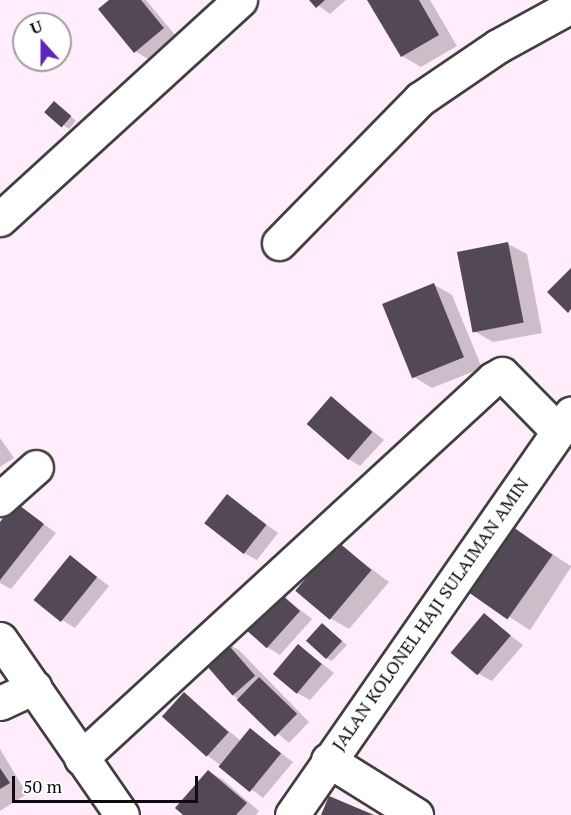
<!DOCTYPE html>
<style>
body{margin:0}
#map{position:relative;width:571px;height:815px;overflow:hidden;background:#ffedfb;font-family:"PT Serif",serif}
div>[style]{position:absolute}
.shadow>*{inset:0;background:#0003;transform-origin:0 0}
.building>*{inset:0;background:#534956;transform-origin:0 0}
.roads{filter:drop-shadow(2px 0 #404040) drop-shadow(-2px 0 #404040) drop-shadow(0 2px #404040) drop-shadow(0 -2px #404040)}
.minor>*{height:33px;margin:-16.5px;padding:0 16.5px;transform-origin:16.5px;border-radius:16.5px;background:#fff}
span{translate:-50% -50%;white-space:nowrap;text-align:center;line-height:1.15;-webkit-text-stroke:6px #fff;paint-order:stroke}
.street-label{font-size:18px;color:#0d0d0d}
.north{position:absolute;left:12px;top:12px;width:60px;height:60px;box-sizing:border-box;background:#fff;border:2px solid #9e9e9e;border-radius:50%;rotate:339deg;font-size:16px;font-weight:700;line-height:24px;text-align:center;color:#0d0d0d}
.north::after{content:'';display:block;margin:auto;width:21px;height:27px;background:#5c24be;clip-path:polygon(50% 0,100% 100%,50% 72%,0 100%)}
.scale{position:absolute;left:12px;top:776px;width:186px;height:27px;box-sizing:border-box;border:3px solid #0d0d0d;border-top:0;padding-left:8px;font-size:18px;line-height:21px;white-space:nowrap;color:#0d0d0d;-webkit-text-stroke:4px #fff;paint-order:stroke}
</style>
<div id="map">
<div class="shadow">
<div style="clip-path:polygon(112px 0,146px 0,176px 36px,148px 59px,135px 51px)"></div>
<div style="clip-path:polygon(311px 0,346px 0,330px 14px)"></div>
<div style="clip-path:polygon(369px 0,430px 0,457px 46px,421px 67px,402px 56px)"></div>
<div style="clip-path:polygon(60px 107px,76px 121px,69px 129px,63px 125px)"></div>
<div style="clip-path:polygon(508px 244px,527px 254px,542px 333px,493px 342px,474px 331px)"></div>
<div style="clip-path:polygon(433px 284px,452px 295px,482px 368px,432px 388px,414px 377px)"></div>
<div style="clip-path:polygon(331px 398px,384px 440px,360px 466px,347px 458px)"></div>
<div style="clip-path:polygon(0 438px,14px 458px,0 467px)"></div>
<div style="clip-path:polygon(227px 496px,278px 533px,257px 560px,244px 553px)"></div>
<div style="clip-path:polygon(16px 504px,56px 533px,11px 589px,0 583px,0 524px)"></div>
<div style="left:506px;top:524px;width:78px;height:76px;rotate:33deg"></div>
<div style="clip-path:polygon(337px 543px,389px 582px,349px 629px,330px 618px)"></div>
<div style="clip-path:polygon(70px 557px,109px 586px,75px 628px,62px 620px)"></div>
<div style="clip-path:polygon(281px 595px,312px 619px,280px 655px,267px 647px)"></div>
<div style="clip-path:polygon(484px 615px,523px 645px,492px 681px,479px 674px)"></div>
<div style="clip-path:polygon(323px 625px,347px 645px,332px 661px,326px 658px)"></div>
<div style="clip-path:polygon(226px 643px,239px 650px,309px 722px,289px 743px,233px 695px)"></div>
<div style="clip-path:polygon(298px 645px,334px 673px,310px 700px,297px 693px)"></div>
<div style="clip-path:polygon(184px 694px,241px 741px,250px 730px,293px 762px,263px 798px,207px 755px)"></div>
<div style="clip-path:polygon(0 749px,27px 794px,0 811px)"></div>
<div style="clip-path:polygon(209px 772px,222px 779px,259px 811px,256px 815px,186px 815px)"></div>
</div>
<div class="building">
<div style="clip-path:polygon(109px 0,141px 0,164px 28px,134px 53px,98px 9px)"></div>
<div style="clip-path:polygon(309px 0,325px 0,316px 8px)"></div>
<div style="clip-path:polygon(367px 0,419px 0,439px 35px,401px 57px)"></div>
<div style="left:54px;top:101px;width:23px;height:15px;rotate:41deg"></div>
<div style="left:508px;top:242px;width:82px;height:52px;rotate:79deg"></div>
<div style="clip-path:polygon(571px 268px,571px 309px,568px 313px,547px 292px)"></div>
<div style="left:434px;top:283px;width:80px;height:56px;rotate:68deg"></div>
<div style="left:331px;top:396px;width:55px;height:37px;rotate:41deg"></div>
<div style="left:227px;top:494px;width:50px;height:37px;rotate:38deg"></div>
<div style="clip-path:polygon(15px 502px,44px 524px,0 580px,0 522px)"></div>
<div style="left:506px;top:522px;width:57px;height:79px;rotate:35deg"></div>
<div style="left:337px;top:541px;width:45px;height:65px;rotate:40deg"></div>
<div style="left:70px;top:555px;width:35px;height:58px;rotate:39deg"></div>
<div style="left:280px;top:593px;width:27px;height:50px;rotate:42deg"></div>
<div style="left:484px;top:613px;width:35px;height:52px;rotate:40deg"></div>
<div style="left:322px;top:623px;width:27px;height:24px;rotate:42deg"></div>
<div style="left:225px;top:641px;width:46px;height:30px;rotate:49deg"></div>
<div style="left:298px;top:644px;width:31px;height:39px;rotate:40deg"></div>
<div style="left:259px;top:677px;width:53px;height:32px;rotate:44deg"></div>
<div style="left:184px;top:692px;width:60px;height:33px;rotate:42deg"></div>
<div style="left:250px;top:728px;width:40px;height:50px;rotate:39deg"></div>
<div style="clip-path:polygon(0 768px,10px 783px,0 789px)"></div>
<div style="clip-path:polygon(208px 770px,247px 803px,236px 815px,183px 815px,175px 808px)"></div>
<div style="clip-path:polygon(329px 796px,374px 815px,321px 815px)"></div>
</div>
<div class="roads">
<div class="minor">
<div style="left:0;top:219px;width:325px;rotate:-42.4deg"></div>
<div style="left:279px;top:243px;width:202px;rotate:-45.6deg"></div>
<div style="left:420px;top:99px;width:94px;rotate:-34.2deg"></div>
<div style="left:498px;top:46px;width:83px;rotate:-28.7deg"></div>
<div style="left:0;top:499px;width:48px;rotate:-41.6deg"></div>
<div style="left:0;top:639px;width:214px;rotate:55.3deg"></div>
<div style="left:0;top:703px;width:38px;rotate:-25deg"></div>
<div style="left:81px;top:758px;width:560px;rotate:-42.61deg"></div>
<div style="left:493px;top:379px;width:10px;rotate:-29deg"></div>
<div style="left:502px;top:374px;width:80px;rotate:45.5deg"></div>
<div style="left:328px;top:760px;width:104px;rotate:32deg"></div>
<div style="left:292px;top:815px;width:489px;rotate:-55.2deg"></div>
</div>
</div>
<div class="street-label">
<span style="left:430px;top:614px;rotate:-55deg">JALAN KOLONEL HAJI SULAIMAN AMIN</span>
</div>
<div class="north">U</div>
<div class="scale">50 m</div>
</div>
